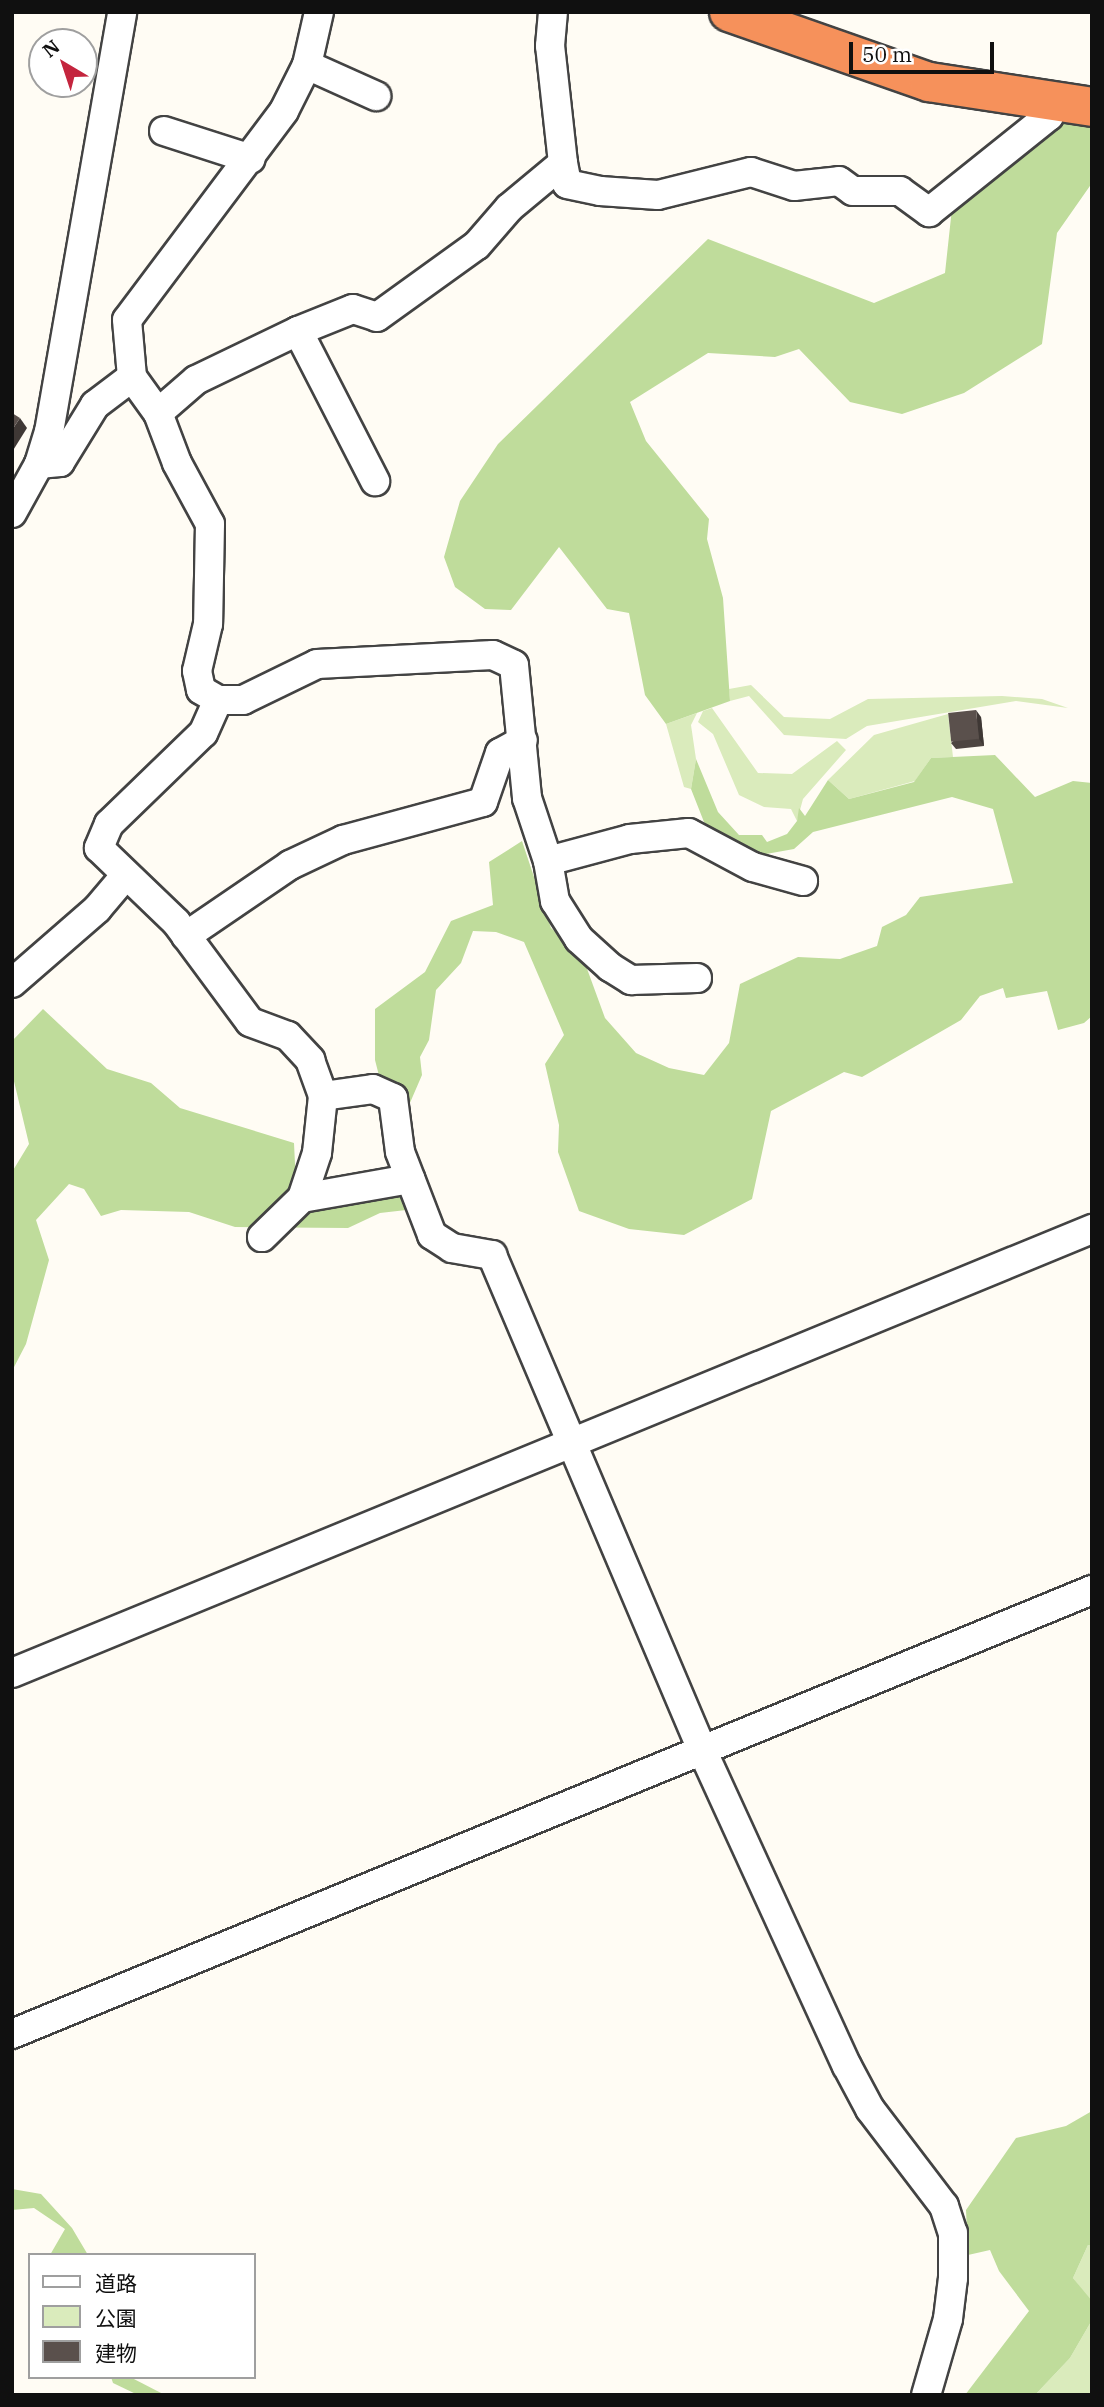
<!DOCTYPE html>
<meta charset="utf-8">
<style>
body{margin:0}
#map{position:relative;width:1104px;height:2407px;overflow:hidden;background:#fffcf4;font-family:"IBM Plex Serif","Noto Sans JP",serif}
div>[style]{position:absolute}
.green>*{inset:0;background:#daebbc}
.forest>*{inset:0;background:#bfdc9b}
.roads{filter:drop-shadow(2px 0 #434343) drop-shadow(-2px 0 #434343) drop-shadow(0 2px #434343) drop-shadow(0 -2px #434343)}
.minor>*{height:28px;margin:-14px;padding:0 14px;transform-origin:14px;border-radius:14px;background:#fff}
.highway>*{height:38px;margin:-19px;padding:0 19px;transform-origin:19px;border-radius:19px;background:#f6915b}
.wall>*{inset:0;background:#4d4541}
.shaded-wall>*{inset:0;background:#3f3835}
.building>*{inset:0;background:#5a504c;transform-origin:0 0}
span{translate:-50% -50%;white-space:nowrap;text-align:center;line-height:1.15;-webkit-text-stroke:7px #fff;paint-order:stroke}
.frame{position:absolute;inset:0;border:14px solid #101010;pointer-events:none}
.legend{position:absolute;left:28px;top:2253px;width:228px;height:126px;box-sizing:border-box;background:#fff;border:2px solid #9f9f9f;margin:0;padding:9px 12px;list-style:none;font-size:21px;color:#101010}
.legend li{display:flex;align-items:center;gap:14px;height:35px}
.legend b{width:35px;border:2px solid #9f9f9f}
.north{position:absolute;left:28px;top:28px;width:70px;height:70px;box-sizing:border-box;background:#fff;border:2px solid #9f9f9f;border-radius:50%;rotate:321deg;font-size:19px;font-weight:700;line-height:28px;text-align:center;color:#101010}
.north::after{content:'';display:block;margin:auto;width:24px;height:32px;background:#c4253e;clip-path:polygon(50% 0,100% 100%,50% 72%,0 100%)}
.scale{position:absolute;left:849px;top:42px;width:145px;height:32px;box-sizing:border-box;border:4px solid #101010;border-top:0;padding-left:9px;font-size:21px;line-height:24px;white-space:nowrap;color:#101010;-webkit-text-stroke:5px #fff;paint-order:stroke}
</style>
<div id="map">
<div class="green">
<div style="clip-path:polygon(751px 685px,784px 717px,830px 719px,868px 699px,1002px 696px,1042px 699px,1068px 708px,1016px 701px,867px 726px,846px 739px,784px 735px,749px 696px,730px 701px,729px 689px)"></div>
<div style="clip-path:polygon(712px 708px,758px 773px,792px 774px,837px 741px,846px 750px,803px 799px,797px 821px,791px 809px,764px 807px,739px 795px,713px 734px,698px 722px,703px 711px)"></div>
<div style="clip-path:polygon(697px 713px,691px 725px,696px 759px,691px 789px,684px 787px,666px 724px)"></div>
<div style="clip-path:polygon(948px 714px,953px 757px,931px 758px,915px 781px,849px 799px,828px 780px,874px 735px)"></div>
<div style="clip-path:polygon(1088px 2245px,1092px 2246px,1092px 2303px,1073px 2278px)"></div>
<div style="clip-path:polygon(1092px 2320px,1092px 2395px,1035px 2395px,1070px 2358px)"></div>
</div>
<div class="forest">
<div style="clip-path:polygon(1049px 122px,1092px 124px,1092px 183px,1057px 233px,1042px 344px,964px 393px,902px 414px,850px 402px,799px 349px,775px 357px,708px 353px,630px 402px,646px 441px,709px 519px,707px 539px,723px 598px,730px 701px,666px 724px,645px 695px,629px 613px,607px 609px,559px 547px,511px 610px,485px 609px,455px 587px,444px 557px,460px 501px,498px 444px,708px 239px,874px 303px,945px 273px,953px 199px,1042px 143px)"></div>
<div style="clip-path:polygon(995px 755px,1035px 797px,1073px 781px,1092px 783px,1092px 1016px,1084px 1023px,1058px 1030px,1047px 991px,1006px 998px,1003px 988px,980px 996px,961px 1020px,862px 1077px,844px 1072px,771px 1111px,752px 1199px,684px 1235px,629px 1229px,579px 1211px,558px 1152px,559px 1125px,545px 1064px,564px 1035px,524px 942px,496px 932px,473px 931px,461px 963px,436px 990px,429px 1040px,420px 1057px,422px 1075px,403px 1119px,390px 1119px,375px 1060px,375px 1009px,425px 972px,451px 921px,493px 905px,489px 862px,522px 841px,551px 928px,582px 955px,605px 1018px,636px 1053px,669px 1068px,704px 1075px,729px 1043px,740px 984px,798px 957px,840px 959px,877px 946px,882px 927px,906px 915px,920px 897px,1013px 883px,993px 809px,952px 797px,813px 832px,794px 849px,766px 854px,732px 849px,704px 822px,691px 789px,696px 759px,718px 812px,739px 835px,762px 835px,767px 842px,787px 834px,797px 821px,799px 808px,805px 816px,828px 780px,849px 799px,914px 782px,931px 758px)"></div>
<div style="clip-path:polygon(43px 1009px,107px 1069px,151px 1083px,180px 1108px,294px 1143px,296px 1185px,407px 1189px,415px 1209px,380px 1213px,348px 1228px,235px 1227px,189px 1212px,121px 1210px,101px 1216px,84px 1189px,69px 1184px,36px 1220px,49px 1260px,26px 1344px,12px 1371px,12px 1172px,29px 1144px,12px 1073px,12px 1041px)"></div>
<div style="clip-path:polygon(1092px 2111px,1092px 2246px,1088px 2245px,1073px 2278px,1092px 2301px,1092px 2320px,1070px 2358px,1035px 2395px,965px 2395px,1029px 2311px,999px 2271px,990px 2250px,968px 2255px,966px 2210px,1016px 2138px,1066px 2126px)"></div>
<div style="clip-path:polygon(12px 2189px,41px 2194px,72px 2228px,88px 2255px,50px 2255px,65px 2229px,34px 2208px,12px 2210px)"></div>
<div style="clip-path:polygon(111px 2377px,130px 2377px,165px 2395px,138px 2395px,113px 2383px)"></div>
</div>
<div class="roads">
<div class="minor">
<div style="left:319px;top:12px;width:54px;rotate:102.8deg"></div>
<div style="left:307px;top:65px;width:51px;rotate:116.6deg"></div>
<div style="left:284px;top:111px;width:261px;rotate:126.9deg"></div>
<div style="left:127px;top:320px;width:57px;rotate:85deg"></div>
<div style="left:132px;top:377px;width:44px;rotate:54.2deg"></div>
<div style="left:158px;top:413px;width:53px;rotate:69.2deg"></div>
<div style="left:177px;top:463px;width:69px;rotate:61.6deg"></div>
<div style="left:210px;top:524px;width:100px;rotate:91.1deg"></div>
<div style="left:208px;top:624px;width:48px;rotate:103.2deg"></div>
<div style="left:197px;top:671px;width:19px;rotate:78deg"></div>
<div style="left:201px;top:690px;width:20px;rotate:30deg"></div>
<div style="left:218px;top:700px;width:25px"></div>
<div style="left:243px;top:700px;width:82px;rotate:-25.9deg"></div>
<div style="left:317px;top:664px;width:176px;rotate:-2.9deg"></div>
<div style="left:493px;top:655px;width:23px;rotate:25deg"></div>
<div style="left:514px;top:665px;width:134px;rotate:84.4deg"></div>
<div style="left:527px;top:798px;width:66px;rotate:71.6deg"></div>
<div style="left:548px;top:861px;width:85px;rotate:-15deg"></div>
<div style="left:630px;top:839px;width:59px;rotate:-5.8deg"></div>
<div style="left:689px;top:833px;width:72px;rotate:28deg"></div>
<div style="left:753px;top:867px;width:52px;rotate:15.6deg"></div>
<div style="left:307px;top:65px;width:76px;rotate:24.2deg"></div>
<div style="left:164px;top:131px;width:91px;rotate:17.8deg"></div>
<div style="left:563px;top:163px;width:21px;rotate:79deg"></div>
<div style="left:567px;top:184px;width:34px;rotate:12deg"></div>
<div style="left:600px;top:191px;width:58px;rotate:3.9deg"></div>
<div style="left:658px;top:195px;width:96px;rotate:-13.9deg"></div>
<div style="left:751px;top:172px;width:45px;rotate:18deg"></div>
<div style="left:794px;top:186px;width:45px;rotate:-6.3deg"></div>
<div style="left:839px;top:181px;width:17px;rotate:36deg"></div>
<div style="left:853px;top:191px;width:47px"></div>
<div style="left:900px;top:191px;width:36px;rotate:36deg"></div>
<div style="left:929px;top:212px;width:154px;rotate:-38.7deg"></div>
<div style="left:1049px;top:116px;width:13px;rotate:-67deg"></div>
<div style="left:298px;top:331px;width:169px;rotate:62.8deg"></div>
<div style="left:158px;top:413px;width:50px;rotate:-41deg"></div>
<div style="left:196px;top:380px;width:113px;rotate:-25.7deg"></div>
<div style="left:298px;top:331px;width:59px;rotate:-21.8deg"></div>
<div style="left:353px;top:309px;width:25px;rotate:18deg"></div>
<div style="left:377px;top:317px;width:123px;rotate:-35.8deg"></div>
<div style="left:477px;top:245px;width:49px;rotate:-49.1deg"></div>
<div style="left:509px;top:208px;width:70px;rotate:-39.8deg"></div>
<div style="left:563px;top:163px;width:118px;rotate:-96.3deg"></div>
<div style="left:550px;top:46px;width:34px;rotate:-85deg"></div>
<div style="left:39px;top:464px;width:21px;rotate:-5deg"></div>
<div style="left:60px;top:462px;width:67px;rotate:-58.4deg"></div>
<div style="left:95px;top:405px;width:46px;rotate:-37.1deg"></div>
<div style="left:12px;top:513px;width:56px;rotate:-61.1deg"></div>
<div style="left:39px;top:464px;width:34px;rotate:-73deg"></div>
<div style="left:49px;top:432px;width:426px;rotate:-80.1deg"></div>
<div style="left:218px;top:700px;width:36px;rotate:114deg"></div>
<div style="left:203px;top:733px;width:131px;rotate:135.9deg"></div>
<div style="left:109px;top:824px;width:26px;rotate:113deg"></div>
<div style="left:99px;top:848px;width:107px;rotate:43.9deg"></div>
<div style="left:176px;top:922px;width:124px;rotate:53.5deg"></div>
<div style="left:250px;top:1022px;width:40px;rotate:20.2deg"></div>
<div style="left:288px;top:1036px;width:33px;rotate:47deg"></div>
<div style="left:310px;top:1060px;width:38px;rotate:70deg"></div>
<div style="left:323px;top:1096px;width:57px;rotate:96deg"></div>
<div style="left:317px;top:1153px;width:47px;rotate:108.4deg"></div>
<div style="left:302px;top:1198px;width:56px;rotate:135.7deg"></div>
<div style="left:548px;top:861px;width:41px;rotate:80.1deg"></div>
<div style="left:555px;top:901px;width:45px;rotate:57.7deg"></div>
<div style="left:579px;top:939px;width:42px;rotate:42.1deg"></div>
<div style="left:610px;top:967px;width:25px;rotate:32deg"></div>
<div style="left:631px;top:980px;width:66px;rotate:-1.7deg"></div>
<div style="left:186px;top:936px;width:126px;rotate:-34.3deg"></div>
<div style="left:290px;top:865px;width:59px;rotate:-25.3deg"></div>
<div style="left:343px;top:840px;width:145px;rotate:-15.2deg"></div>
<div style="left:483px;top:802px;width:52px;rotate:-70.9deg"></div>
<div style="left:500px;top:753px;width:26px;rotate:-29deg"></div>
<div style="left:12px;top:983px;width:113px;rotate:-41deg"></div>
<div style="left:97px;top:909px;width:42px;rotate:-49.8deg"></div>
<div style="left:323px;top:1096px;width:50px;rotate:-8deg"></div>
<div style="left:373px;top:1089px;width:22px;rotate:24deg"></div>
<div style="left:393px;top:1098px;width:54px;rotate:82.6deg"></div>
<div style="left:400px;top:1152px;width:89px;rotate:68.9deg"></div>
<div style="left:432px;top:1235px;width:24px;rotate:33deg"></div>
<div style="left:452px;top:1248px;width:41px;rotate:9.9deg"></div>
<div style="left:492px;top:1255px;width:540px;rotate:67deg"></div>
<div style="left:703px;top:1752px;width:345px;rotate:65.4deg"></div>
<div style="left:847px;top:2066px;width:49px;rotate:61.9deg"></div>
<div style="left:870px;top:2109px;width:122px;rotate:52.7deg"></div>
<div style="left:944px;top:2206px;width:28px;rotate:72deg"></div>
<div style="left:953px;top:2233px;width:45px;rotate:90deg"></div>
<div style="left:953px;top:2278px;width:41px;rotate:97deg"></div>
<div style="left:948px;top:2319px;width:79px;rotate:106.1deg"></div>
<div style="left:302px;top:1198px;width:110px;rotate:-10deg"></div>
<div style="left:12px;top:1673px;width:1168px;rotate:-22.35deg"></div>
<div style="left:12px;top:2034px;width:1168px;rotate:-22.35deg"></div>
</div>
<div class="highway">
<div style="left:729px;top:12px;width:212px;rotate:19.3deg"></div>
<div style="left:929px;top:82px;width:165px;rotate:8.7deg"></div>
</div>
</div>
<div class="wall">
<div style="clip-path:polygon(981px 717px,984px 746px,956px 749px,951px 743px)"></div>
</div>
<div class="shaded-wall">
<div style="clip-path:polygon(20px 418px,27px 428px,12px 452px,12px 430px)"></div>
<div style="clip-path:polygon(976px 710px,981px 717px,984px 746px,979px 739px)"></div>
</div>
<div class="building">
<div style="clip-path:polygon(12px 413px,20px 418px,12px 430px)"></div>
<div style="left:976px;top:710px;width:29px;height:28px;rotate:84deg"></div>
</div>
<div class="frame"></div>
<ul class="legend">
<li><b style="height:9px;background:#fff"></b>道路</li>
<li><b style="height:19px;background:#daebbc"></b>公園</li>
<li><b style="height:19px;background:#5a504c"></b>建物</li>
</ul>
<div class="north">N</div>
<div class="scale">50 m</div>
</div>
